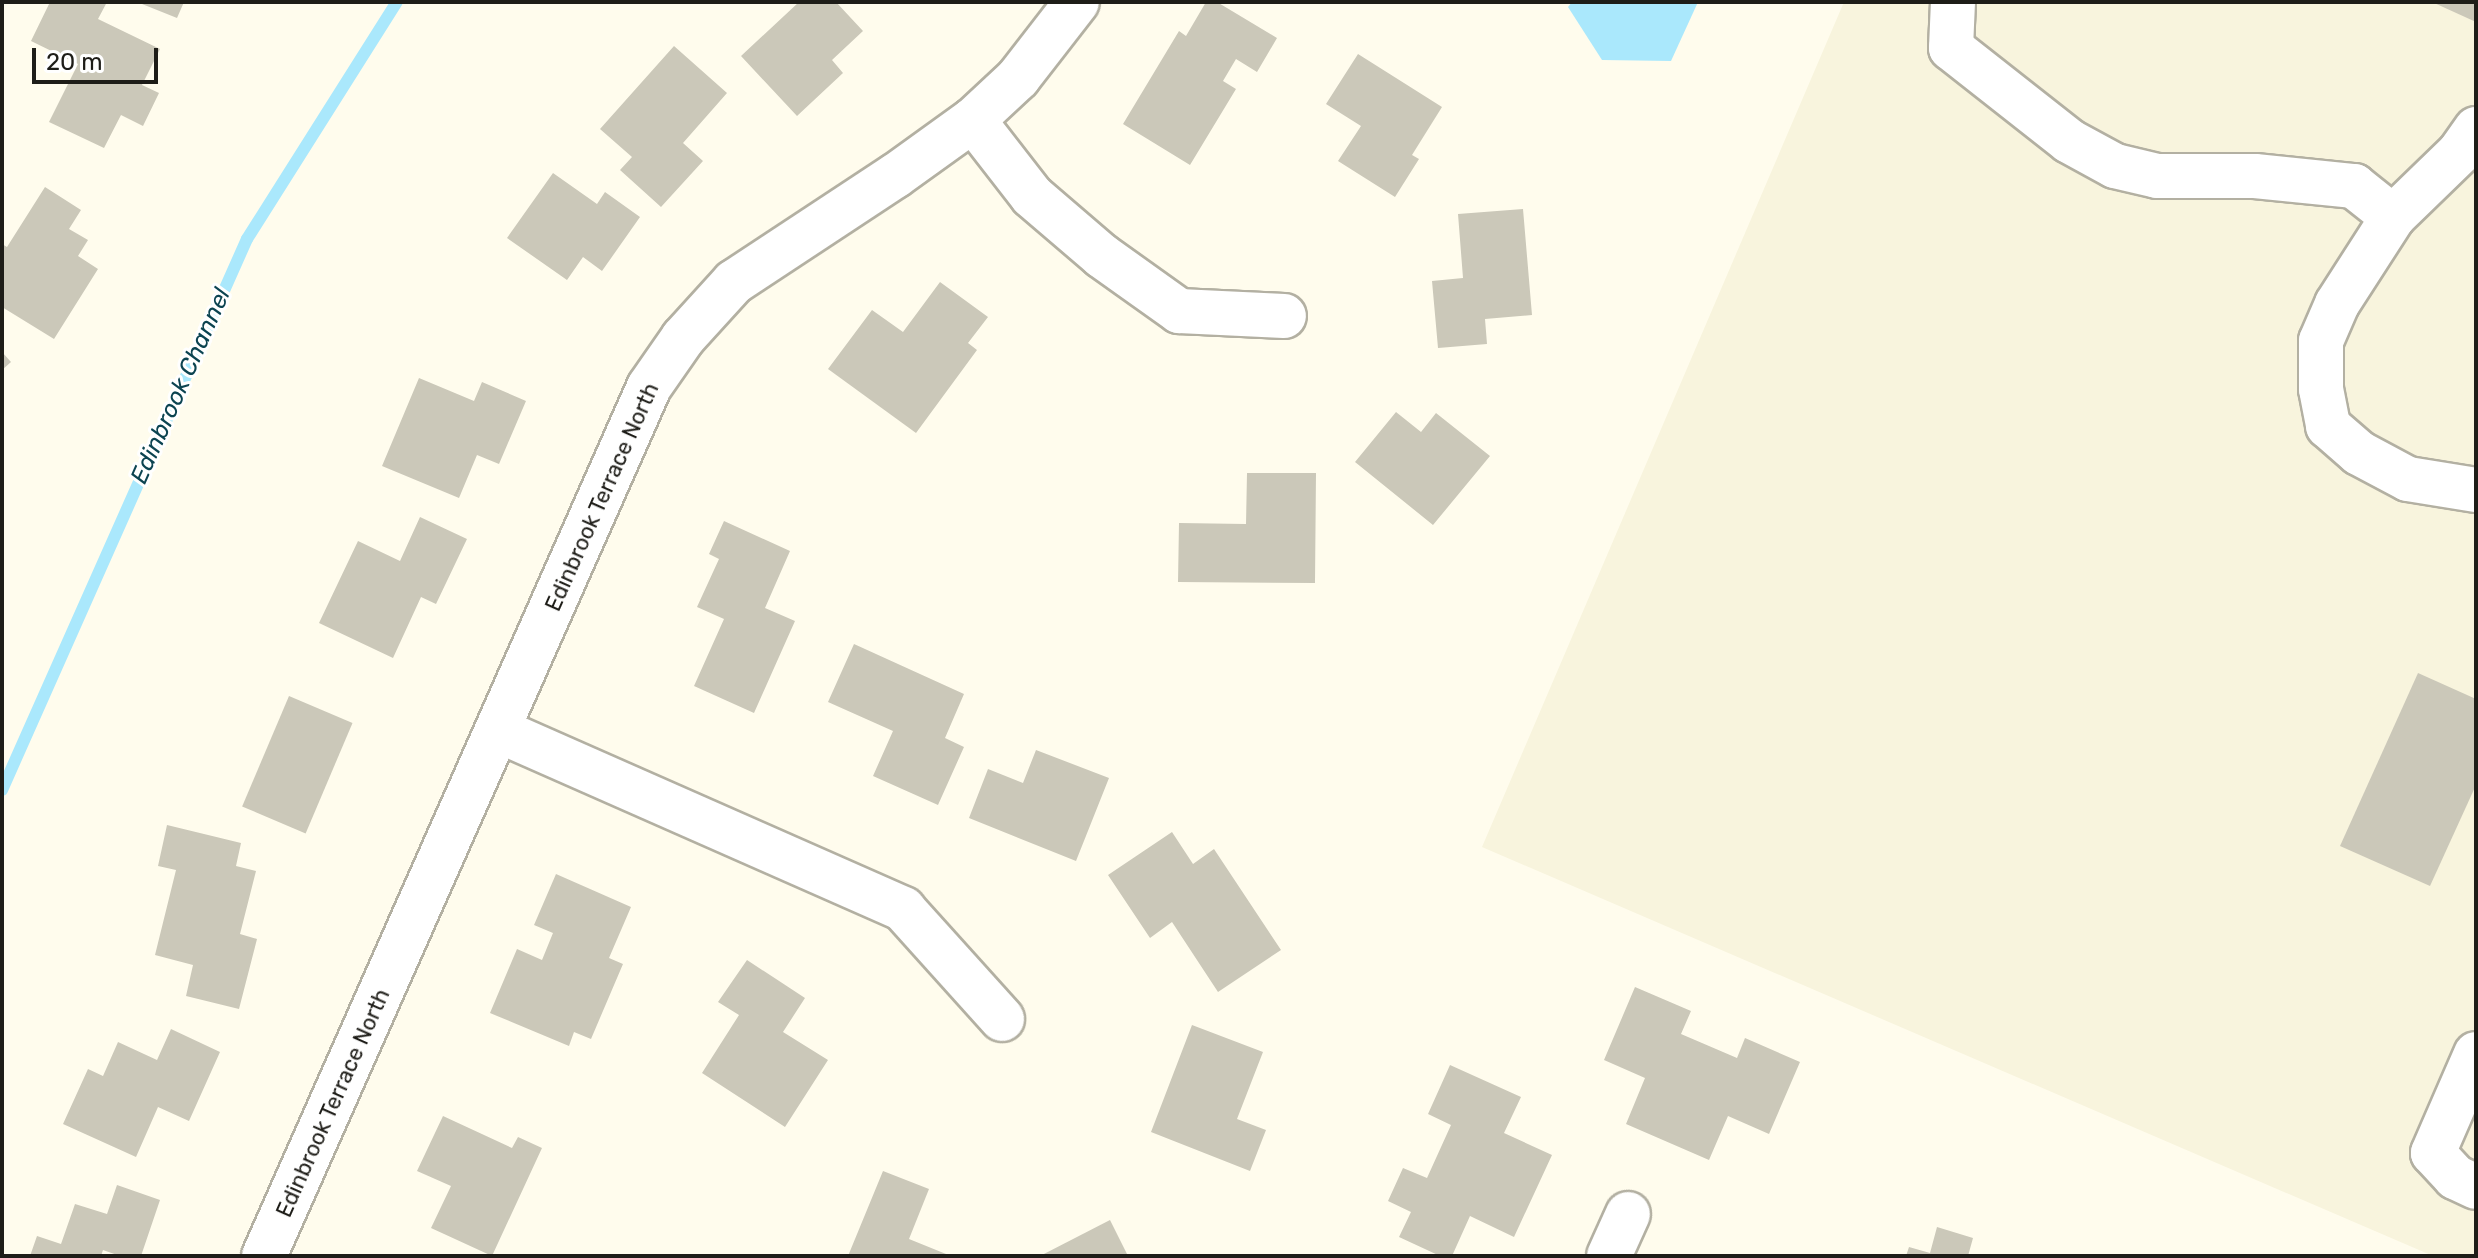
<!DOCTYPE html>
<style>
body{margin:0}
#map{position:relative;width:2478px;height:1258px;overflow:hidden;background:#fffced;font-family:Rubik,sans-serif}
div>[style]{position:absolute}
.built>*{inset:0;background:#f8f4dd}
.water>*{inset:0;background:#aae8fc}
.stream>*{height:12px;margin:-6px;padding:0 6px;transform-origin:6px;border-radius:6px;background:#aae8fc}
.building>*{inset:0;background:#cbc8b9;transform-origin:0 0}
.roads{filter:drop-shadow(2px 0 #b3b0a2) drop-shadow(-2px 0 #b3b0a2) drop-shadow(0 2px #b3b0a2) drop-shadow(0 -2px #b3b0a2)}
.minor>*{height:44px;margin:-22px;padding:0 22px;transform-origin:22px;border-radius:22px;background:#fff}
span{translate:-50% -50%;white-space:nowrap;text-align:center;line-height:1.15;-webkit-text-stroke:6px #fff;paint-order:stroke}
.street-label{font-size:22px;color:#1e1d18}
.water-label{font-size:24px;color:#0c4451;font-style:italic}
.frame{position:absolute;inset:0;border:4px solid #1e1d18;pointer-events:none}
.scale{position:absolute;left:32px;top:48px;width:126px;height:36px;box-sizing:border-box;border:4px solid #1e1d18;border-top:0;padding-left:10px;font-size:24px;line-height:28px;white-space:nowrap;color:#1e1d18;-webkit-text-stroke:6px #fff;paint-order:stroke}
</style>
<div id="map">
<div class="built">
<div style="clip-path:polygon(1844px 2px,2476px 2px,2476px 1256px,2433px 1256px,1482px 847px)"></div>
</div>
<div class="water">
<div style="clip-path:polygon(1572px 2px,1698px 2px,1671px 61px,1602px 60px,1568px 7px)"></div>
</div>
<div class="stream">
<div style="left:2px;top:790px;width:603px;rotate:-66.03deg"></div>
<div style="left:247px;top:239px;width:280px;rotate:-57.7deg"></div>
</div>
<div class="building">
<div style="clip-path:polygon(50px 2px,107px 2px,98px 19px,160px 49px,142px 85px,159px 93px,143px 126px,121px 115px,104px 148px,49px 122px,78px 64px,31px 41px)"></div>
<div style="clip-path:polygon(137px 2px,184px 2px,177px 18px)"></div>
<div style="clip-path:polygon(799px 2px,836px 2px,863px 31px,832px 60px,843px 73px,797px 116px,741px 56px)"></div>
<div style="clip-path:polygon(1206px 2px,1217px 2px,1277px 38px,1257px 72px,1236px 59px,1223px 81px,1236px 89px,1190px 165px,1123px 124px,1179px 31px,1186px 36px)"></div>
<div style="clip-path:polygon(2432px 2px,2476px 2px,2476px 22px)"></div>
<div style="clip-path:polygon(674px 46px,727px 93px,683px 143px,703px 161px,661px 207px,620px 170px,632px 157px,600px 129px)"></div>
<div style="clip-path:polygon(1358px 54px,1442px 107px,1412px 155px,1419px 159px,1395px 197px,1338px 161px,1361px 126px,1326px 104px)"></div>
<div style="clip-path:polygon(553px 173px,597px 204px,605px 192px,640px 217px,602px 271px,583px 257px,567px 280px,507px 238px)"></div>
<div style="clip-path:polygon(45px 187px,81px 210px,69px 229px,88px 240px,78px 256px,98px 269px,54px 339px,2px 307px,2px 244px,7px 247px)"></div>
<div style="clip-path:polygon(1523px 209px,1532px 315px,1485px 319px,1487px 344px,1438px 348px,1432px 281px,1463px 278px,1458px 214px)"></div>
<div style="clip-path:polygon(940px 282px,988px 317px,968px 343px,977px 350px,916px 433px,828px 369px,872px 310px,903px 332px)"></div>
<div style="clip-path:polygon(2px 352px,11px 362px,2px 370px)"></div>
<div style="clip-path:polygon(419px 378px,474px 401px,482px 382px,526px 401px,499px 464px,477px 455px,459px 498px,382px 466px)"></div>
<div style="clip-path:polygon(1396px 412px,1421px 432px,1436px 413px,1490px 456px,1433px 525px,1355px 462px)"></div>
<div style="clip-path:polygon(1247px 473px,1316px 473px,1315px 583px,1178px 582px,1179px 523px,1246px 524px)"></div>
<div style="clip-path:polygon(420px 517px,467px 539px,436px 604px,421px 597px,393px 658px,319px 623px,358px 541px,400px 561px)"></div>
<div style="clip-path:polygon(724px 521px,790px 551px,765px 608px,795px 621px,754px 713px,694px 686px,724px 619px,697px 607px,719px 559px,709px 554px)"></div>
<div style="clip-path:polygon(854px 644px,964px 694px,945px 738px,964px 747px,938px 805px,873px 776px,893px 731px,828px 702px)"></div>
<div style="clip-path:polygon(2418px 673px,2476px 699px,2476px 785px,2430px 886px,2340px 846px)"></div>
<div style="left:289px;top:696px;width:69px;height:120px;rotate:23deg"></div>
<div style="clip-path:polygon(1036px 750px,1109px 778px,1076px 861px,969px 818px,988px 769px,1023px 783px)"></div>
<div style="clip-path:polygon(167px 825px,241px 843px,236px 866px,256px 871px,240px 934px,257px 939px,239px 1009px,186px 996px,193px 965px,155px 955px,176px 870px,158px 866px)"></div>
<div style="clip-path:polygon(1172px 832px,1193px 864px,1214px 849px,1281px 950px,1218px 992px,1172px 922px,1150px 938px,1108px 875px)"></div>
<div style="clip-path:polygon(556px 874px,631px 907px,609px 958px,623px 964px,591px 1039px,574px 1032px,569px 1046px,490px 1013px,517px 949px,542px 960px,553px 933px,534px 925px)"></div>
<div style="clip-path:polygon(747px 960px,805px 998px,783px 1032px,828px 1060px,785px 1127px,702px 1073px,739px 1015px,718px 1002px)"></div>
<div style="clip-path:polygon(1635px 987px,1691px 1011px,1681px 1034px,1737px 1058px,1745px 1038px,1800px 1062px,1769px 1134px,1728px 1116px,1709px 1160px,1626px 1124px,1645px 1078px,1604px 1060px)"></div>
<div style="clip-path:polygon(1192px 1025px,1263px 1052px,1237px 1119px,1266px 1130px,1250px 1171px,1151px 1132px)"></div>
<div style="clip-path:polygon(171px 1029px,220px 1052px,189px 1121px,158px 1107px,136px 1157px,63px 1124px,88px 1069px,103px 1076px,118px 1042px,157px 1060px)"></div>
<div style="clip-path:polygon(1450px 1065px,1521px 1097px,1504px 1133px,1552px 1155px,1514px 1237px,1470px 1216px,1452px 1256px,1440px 1256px,1399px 1237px,1411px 1212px,1388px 1201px,1403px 1168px,1427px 1178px,1451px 1125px,1428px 1114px)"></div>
<div style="clip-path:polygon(443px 1116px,512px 1148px,518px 1137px,542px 1148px,492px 1256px,431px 1228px,451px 1186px,417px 1171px)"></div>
<div style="clip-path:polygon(883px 1171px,929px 1189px,909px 1239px,951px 1256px,848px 1256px)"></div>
<div style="clip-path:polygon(117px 1185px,160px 1200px,141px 1256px,120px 1256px,103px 1250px,101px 1256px,30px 1256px,37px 1236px,61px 1244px,75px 1204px,107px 1214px)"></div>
<div style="clip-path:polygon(1110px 1220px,1128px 1256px,1040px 1256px)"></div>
<div style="clip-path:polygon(1937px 1227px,1973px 1238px,1968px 1256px,1906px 1256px,1909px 1247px,1930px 1253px)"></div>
</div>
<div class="roads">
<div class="minor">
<div style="left:1953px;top:2px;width:46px;rotate:92.5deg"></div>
<div style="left:1951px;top:48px;width:150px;rotate:38.2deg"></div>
<div style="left:2069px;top:141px;width:52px;rotate:28.5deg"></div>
<div style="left:2115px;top:166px;width:43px;rotate:13.4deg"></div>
<div style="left:2157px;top:176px;width:98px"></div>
<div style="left:2255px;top:176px;width:100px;rotate:5.8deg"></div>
<div style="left:2354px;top:186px;width:50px;rotate:38.5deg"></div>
<div style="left:973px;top:120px;width:96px;rotate:52.2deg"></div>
<div style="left:1032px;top:196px;width:92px;rotate:40.6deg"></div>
<div style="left:1102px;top:256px;width:95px;rotate:35.5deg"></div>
<div style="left:1179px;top:311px;width:105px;rotate:2.7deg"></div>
<div style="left:2476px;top:129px;width:28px;rotate:125deg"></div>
<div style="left:2460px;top:152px;width:93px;rotate:135.9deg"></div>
<div style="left:2393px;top:217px;width:103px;rotate:122.8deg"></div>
<div style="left:2337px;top:304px;width:40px;rotate:113.4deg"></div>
<div style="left:2321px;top:341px;width:48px;rotate:90deg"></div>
<div style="left:2321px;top:389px;width:38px;rotate:79deg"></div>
<div style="left:2328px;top:426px;width:41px;rotate:41.1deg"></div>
<div style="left:2359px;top:453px;width:55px;rotate:28deg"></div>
<div style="left:2408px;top:479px;width:69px;rotate:9.2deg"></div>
<div style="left:500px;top:731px;width:441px;rotate:23.8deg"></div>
<div style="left:903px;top:909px;width:148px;rotate:48deg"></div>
<div style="left:2476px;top:1054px;width:108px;rotate:113.5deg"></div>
<div style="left:2433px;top:1153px;width:33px;rotate:47deg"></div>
<div style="left:2455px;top:1177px;width:23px;rotate:25deg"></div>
<div style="left:264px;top:1256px;width:950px;rotate:-66.1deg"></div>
<div style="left:649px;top:387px;width:60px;rotate:-55.2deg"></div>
<div style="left:683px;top:338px;width:76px;rotate:-47.7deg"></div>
<div style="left:734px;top:282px;width:193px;rotate:-33.4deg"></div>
<div style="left:895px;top:176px;width:96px;rotate:-35.7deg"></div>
<div style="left:973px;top:120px;width:62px;rotate:-43deg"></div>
<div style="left:1018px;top:78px;width:96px;rotate:-52.2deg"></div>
<div style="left:1609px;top:1256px;width:46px;rotate:-65.7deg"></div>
</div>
</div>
<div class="street-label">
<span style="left:602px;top:497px;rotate:-66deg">Edinbrook Terrace North</span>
<span style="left:333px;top:1103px;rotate:-66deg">Edinbrook Terrace North</span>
</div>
<div class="water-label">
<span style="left:181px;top:386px;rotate:-66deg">Edinbrook Channel</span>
</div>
<div class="frame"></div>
<div class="scale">20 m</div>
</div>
